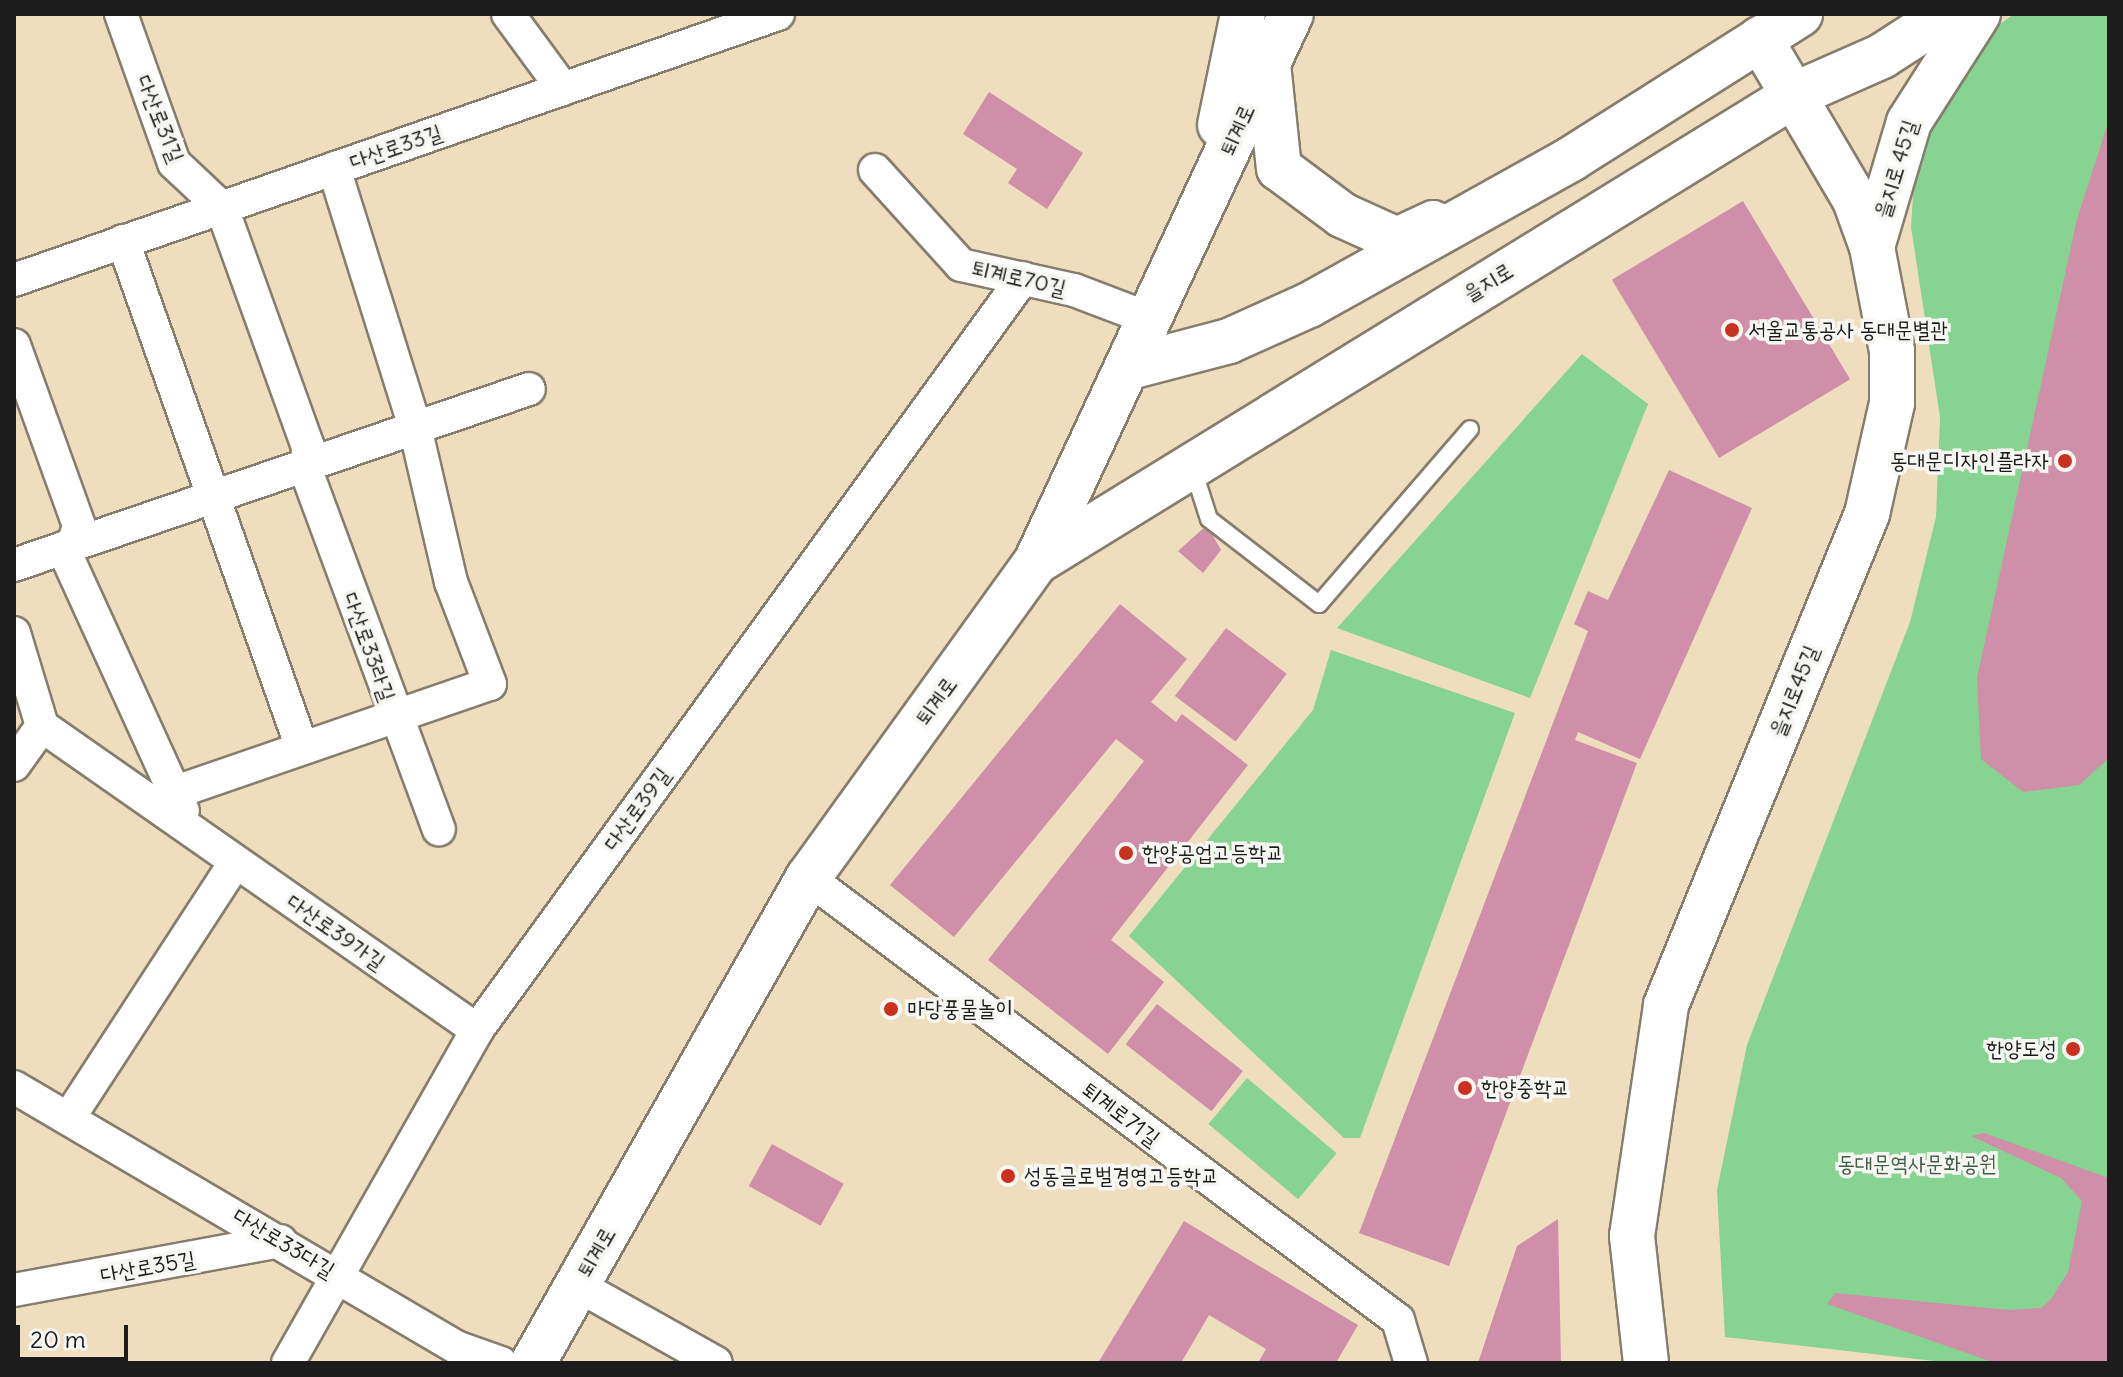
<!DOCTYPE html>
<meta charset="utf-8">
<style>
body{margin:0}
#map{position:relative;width:2123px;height:1377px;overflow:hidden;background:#eedebe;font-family:Delius,"Poor Story",sans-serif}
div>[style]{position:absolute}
.green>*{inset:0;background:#86d392;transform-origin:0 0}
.building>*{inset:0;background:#cf8fa9;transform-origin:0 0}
.roads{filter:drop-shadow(2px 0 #857d6d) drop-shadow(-2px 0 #857d6d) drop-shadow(0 2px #857d6d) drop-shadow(0 -2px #857d6d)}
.service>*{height:16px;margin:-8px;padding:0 8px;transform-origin:8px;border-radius:8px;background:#fff}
.minor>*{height:32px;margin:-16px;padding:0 16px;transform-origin:16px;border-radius:16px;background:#fff}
.secondary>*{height:44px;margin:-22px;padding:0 22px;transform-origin:22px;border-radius:22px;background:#fff}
.primary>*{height:44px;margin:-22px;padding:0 22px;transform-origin:22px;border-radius:22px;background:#fff}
.dots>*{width:22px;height:22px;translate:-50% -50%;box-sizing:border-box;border:4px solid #f6f6f2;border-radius:50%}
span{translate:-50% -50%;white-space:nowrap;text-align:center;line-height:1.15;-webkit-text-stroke:7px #f6f6f2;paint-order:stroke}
.street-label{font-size:22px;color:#1c1c1c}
.poi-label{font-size:22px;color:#1c1c1c}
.left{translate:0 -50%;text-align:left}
.right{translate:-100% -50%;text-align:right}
.park-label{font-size:22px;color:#415c45}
.frame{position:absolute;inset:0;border:16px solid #1c1c1c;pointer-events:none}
.scale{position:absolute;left:16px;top:1325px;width:112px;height:36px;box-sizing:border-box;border:4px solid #1c1c1c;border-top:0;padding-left:10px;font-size:24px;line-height:28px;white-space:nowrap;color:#1c1c1c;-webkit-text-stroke:6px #f6f6f2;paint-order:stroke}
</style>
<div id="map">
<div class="green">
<div style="clip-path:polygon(2014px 14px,2109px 14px,2109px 1363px,1951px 1363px,1725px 1337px,1717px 1190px,1747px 1045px,1910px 622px,1936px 517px,1940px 417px,1911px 227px,1916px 148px,1979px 39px)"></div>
<div style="clip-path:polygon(1582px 354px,1648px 404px,1530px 698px,1337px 628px)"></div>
<div style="clip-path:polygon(1331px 650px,1515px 713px,1360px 1138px,1344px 1138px,1129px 936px,1313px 710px)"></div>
<div style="left:1247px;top:1078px;width:117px;height:60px;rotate:40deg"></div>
</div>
<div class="building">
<div style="clip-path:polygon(989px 92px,1083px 153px,1047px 209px,1008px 183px,1017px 169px,963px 134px)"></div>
<div style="clip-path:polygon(2109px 120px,2109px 758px,2079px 785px,2023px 792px,1981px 759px,1977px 678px,2077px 219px)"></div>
<div style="left:1743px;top:201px;width:208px;height:153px;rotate:59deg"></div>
<div style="clip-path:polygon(1669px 470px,1752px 508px,1640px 759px,1578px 732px,1575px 740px,1637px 763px,1449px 1266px,1359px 1233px,1588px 631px,1574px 624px,1588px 591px,1608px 600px)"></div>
<div style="clip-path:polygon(1207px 525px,1221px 550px,1203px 573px,1178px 551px)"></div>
<div style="clip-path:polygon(1120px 604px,1187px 659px,1151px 702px,1176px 722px,1182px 714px,1248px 765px,1111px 940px,1164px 982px,1108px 1054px,988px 960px,1144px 761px,1116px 739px,954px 937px,890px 885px)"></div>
<div style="left:1226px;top:628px;width:76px;height:85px;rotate:37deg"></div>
<div style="left:1157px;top:1004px;width:109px;height:51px;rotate:38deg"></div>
<div style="clip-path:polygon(1984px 1133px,2109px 1178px,2109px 1363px,1995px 1363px,1827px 1304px,1835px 1293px,2008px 1310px,2041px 1308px,2051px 1299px,2068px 1272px,2082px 1201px,2061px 1178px,1971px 1136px)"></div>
<div style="left:772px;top:1144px;width:82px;height:48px;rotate:29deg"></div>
<div style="clip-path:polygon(1558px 1219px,1561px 1363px,1478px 1363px,1517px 1246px)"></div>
<div style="clip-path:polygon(1184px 1221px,1358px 1325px,1336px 1363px,1258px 1363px,1266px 1349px,1209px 1315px,1181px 1363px,1098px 1363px)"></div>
</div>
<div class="roads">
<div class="service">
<div style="left:1193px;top:469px;width:52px;rotate:72.3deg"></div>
<div style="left:1209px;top:519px;width:139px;rotate:37.7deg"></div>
<div style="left:1319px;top:604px;width:231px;rotate:-49.2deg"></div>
</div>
<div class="minor">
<div style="left:121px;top:14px;width:158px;rotate:70.4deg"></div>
<div style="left:174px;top:163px;width:66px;rotate:43.2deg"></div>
<div style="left:222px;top:208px;width:254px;rotate:70.2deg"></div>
<div style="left:308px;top:447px;width:26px;rotate:92deg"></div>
<div style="left:307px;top:473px;width:380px;rotate:69.7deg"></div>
<div style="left:508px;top:14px;width:93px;rotate:53.7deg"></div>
<div style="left:875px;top:170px;width:128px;rotate:47.8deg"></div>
<div style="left:961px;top:265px;width:116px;rotate:12.5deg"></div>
<div style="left:1074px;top:290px;width:85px;rotate:20.8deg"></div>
<div style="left:123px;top:241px;width:538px;rotate:70.55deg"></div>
<div style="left:14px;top:280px;width:809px;rotate:-19.2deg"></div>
<div style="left:14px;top:345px;width:192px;rotate:70.2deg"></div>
<div style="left:79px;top:526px;width:19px;rotate:108deg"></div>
<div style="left:63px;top:548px;width:289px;rotate:65.5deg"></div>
<div style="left:14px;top:565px;width:544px;rotate:-18.87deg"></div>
<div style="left:14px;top:633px;width:97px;rotate:73.2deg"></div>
<div style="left:14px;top:765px;width:48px;rotate:-54.3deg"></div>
<div style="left:42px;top:726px;width:531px;rotate:34.95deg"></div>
<div style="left:173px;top:793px;width:335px;rotate:-19deg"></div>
<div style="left:490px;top:684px;width:109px;rotate:-110.9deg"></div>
<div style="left:451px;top:582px;width:159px;rotate:-103.1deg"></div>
<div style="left:415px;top:427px;width:271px;rotate:-107.4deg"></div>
<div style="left:808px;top:878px;width:737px;rotate:36.84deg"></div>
<div style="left:1398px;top:1320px;width:45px;rotate:73.2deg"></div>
<div style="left:14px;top:1087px;width:513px;rotate:30.47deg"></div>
<div style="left:456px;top:1347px;width:48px;rotate:19.6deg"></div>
<div style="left:70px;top:1116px;width:302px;rotate:-56.9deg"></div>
<div style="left:577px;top:1285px;width:159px;rotate:29.3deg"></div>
<div style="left:14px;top:1290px;width:271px;rotate:-10.4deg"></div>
<div style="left:288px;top:1363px;width:383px;rotate:-60.4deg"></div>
<div style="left:477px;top:1030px;width:929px;rotate:-54.02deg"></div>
</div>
<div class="secondary">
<div style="left:1872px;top:247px;width:130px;rotate:-73.5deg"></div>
<div style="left:1909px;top:122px;width:128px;rotate:-57.4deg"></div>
<div style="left:1646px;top:1363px;width:128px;rotate:-96.3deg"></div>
<div style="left:1632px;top:1236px;width:233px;rotate:-81.6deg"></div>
<div style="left:1666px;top:1005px;width:531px;rotate:-67.74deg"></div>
<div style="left:1867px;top:514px;width:114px;rotate:-77.3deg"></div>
<div style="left:1892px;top:403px;width:52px;rotate:-90deg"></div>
<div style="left:1892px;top:351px;width:106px;rotate:-100.9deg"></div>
<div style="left:1872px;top:247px;width:50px;rotate:-109.9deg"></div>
<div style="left:1855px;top:200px;width:187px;rotate:-120.5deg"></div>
</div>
<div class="primary">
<div style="left:1268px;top:64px;width:105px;rotate:84deg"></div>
<div style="left:1279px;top:168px;width:79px;rotate:36.7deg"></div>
<div style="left:1342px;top:215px;width:60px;rotate:24.4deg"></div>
<div style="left:1397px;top:240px;width:40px;rotate:-25deg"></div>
<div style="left:1220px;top:125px;width:113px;rotate:-78.3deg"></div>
<div style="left:1130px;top:367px;width:102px;rotate:-14.7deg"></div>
<div style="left:1229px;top:341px;width:88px;rotate:-24.2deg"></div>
<div style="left:1309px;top:305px;width:300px;rotate:-29.1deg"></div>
<div style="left:1571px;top:159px;width:271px;rotate:-32.3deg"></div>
<div style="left:1036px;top:562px;width:893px;rotate:-31.62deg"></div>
<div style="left:1796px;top:94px;width:94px;rotate:-23.8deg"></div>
<div style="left:1882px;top:56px;width:77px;rotate:-32.9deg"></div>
<div style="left:533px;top:1363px;width:558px;rotate:-60.45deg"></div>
<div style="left:808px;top:878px;width:390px;rotate:-54.2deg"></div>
<div style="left:1036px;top:562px;width:604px;rotate:-65.05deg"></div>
</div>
</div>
<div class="dots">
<div style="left:1732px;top:330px;background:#c8321e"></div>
<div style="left:2065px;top:461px;background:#c8321e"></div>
<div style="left:1126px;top:853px;background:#c8321e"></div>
<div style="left:891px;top:1009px;background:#c8321e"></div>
<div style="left:2073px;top:1049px;background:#c8321e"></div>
<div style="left:1465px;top:1088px;background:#c8321e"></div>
<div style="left:1008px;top:1176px;background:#c8321e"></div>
</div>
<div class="street-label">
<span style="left:160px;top:119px;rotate:68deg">다산로31길</span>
<span style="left:1237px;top:130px;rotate:-66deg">퇴계로</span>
<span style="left:396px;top:147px;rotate:-19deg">다산로33길</span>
<span style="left:1896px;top:169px;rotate:-73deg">을지로 45길</span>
<span style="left:1019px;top:278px;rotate:13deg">퇴계로70길</span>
<span style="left:1488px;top:282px;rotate:-31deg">을지로</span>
<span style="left:369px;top:647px;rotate:70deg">다산로33라길</span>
<span style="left:1794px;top:691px;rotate:-68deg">을지로45길</span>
<span style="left:936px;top:701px;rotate:-54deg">퇴계로</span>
<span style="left:637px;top:809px;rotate:-54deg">다산로39길</span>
<span style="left:336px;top:932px;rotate:35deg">다산로39가길</span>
<span style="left:1121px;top:1114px;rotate:37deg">퇴계로71길</span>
<span style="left:284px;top:1243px;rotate:31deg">다산로33다길</span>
<span style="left:596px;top:1252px;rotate:-60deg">퇴계로</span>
<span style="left:148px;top:1267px;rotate:-10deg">다산로35길</span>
</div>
<div class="poi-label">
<span class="left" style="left:1748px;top:330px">서울교통공사 동대문별관</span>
<span class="right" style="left:2049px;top:461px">동대문디자인플라자</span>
<span class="left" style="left:1142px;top:853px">한양공업고등학교</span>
<span class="left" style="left:907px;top:1009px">마당풍물놀이</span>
<span class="right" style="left:2057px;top:1049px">한양도성</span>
<span class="left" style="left:1481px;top:1088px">한양중학교</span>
<span class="left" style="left:1024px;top:1176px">성동글로벌경영고등학교</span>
</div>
<div class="park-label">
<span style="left:1917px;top:1164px">동대문역사문화공원</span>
</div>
<div class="frame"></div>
<div class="scale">20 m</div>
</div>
